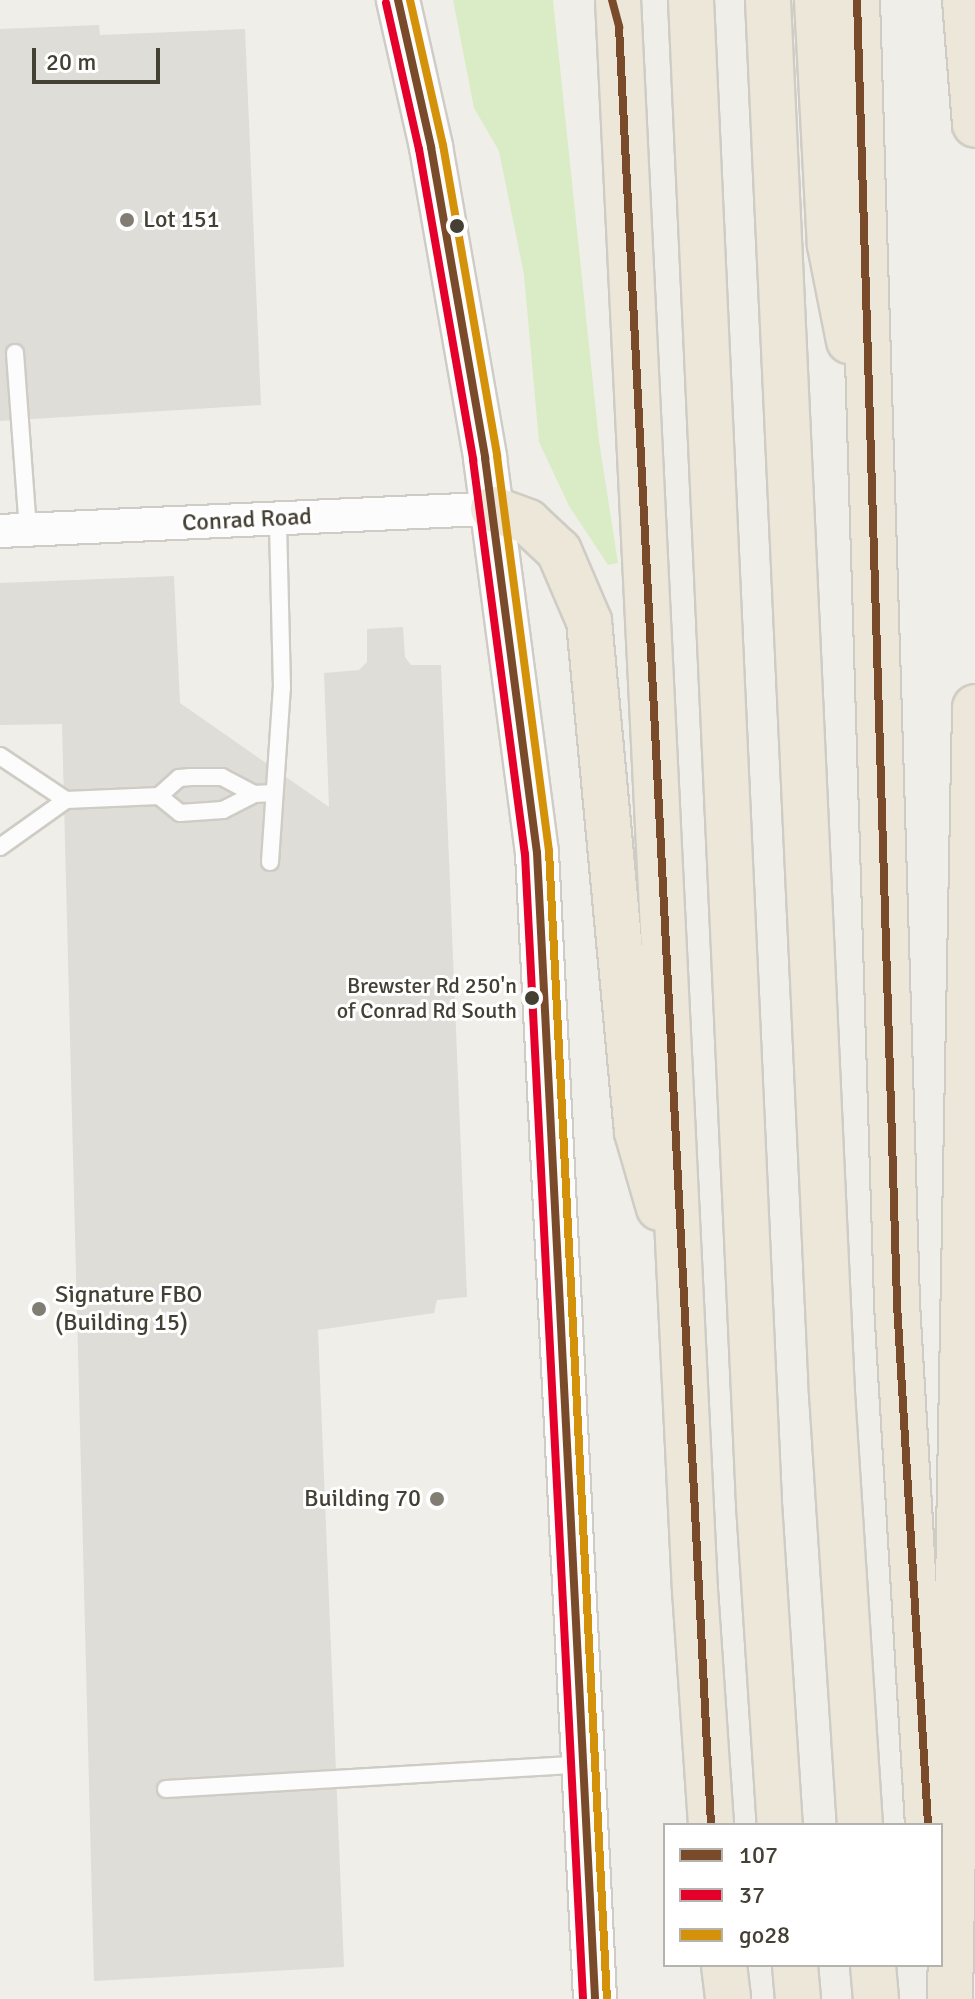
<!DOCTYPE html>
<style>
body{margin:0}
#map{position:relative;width:975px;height:1999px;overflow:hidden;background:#f0eee8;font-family:Signika,sans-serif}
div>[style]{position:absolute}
.green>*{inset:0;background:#d9ecc6}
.parking>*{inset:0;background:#dfddd8}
.roads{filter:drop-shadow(2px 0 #ceccc5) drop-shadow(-2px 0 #ceccc5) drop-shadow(0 2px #ceccc5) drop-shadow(0 -2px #ceccc5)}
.service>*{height:16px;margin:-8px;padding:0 8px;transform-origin:8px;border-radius:8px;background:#fdfcfc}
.minor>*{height:32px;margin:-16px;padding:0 16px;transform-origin:16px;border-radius:16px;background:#fdfcfc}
.tertiary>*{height:42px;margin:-21px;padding:0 21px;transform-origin:21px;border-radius:21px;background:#fdfcfc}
.motorway>*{height:44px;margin:-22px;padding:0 22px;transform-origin:22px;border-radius:22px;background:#ece7d8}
.bus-1>*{height:8px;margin:-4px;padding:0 4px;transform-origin:4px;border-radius:4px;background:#7a4b2a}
.bus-2>*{height:8px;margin:-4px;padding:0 4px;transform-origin:4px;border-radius:4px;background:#e4002b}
.bus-3>*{height:8px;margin:-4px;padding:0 4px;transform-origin:4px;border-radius:4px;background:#d3920a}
.dots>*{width:22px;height:22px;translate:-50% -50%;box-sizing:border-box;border:4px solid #fff;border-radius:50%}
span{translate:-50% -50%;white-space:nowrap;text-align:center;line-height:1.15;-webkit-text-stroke:6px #fff;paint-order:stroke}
.bus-label{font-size:22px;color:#454034}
.right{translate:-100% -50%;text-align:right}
.poi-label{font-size:24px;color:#454034}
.left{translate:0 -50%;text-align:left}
.street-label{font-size:24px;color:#454034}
.legend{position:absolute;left:663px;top:1823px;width:280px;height:144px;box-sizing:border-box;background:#fff;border:2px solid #b5b3ae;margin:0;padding:10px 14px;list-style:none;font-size:24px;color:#454034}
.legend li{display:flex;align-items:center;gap:16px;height:40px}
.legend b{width:40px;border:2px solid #b5b3ae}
.scale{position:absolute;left:32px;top:48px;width:128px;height:36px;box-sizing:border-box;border:4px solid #454034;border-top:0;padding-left:10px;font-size:24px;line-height:28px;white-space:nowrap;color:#454034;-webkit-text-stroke:6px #fff;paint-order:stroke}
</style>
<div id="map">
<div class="green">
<div style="clip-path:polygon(453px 0,553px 0,599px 441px,618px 563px,608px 565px,569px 506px,539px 442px,524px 275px,499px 151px,474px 108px)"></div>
</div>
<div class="parking">
<div style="clip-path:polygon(99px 25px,100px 35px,245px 29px,261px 405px,0 421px,0 29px)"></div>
<div style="clip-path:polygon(174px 576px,180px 703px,329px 807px,324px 673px,359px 670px,367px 662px,367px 629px,403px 627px,405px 657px,411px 665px,441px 665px,467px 1297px,437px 1300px,434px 1313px,318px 1330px,344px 1967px,94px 1981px,62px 724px,0 725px,0 583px)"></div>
</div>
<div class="roads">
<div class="service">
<div style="left:15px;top:353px;width:177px;rotate:85.8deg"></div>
<div style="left:0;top:756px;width:79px;rotate:33.7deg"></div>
<div style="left:66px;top:800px;width:81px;rotate:144.5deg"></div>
<div style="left:159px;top:796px;width:27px;rotate:-42deg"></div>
<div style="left:179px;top:778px;width:12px;rotate:-5deg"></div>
<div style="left:191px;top:777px;width:31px"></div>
<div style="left:222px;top:777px;width:36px;rotate:28deg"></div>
<div style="left:66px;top:800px;width:93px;rotate:-2.5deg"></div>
<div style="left:159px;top:796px;width:27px;rotate:39deg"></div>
<div style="left:180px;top:813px;width:43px;rotate:-4deg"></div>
<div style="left:223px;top:810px;width:35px;rotate:-27deg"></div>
<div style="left:254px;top:794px;width:20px;rotate:-3deg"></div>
<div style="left:270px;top:862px;width:174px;rotate:-86.1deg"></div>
<div style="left:282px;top:688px;width:169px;rotate:-91.4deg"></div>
<div style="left:166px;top:1789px;width:419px;rotate:-3.4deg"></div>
</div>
<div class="minor">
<div style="left:0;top:531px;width:493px;rotate:-2.6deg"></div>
</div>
<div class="tertiary">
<div style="left:398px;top:0;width:151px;rotate:77.3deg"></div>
<div style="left:431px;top:147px;width:316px;rotate:80.1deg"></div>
<div style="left:485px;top:458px;width:398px;rotate:82.5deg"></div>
<div style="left:537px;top:853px;width:1147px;rotate:87.1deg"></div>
</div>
<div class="motorway">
<div style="left:618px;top:0;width:1592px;rotate:87.23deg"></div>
<div style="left:695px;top:1590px;width:236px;rotate:86.1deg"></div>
<div style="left:691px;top:0;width:1506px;rotate:87.41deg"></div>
<div style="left:759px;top:1504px;width:322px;rotate:86.3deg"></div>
<div style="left:768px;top:0;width:1394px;rotate:87.37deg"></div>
<div style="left:832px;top:1393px;width:433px;rotate:86.3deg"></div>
<div style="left:817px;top:0;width:245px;rotate:87deg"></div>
<div style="left:830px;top:245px;width:98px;rotate:78.8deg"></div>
<div style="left:857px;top:0;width:1305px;rotate:88.24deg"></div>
<div style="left:897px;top:1304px;width:522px;rotate:86.59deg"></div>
<div style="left:965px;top:0;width:125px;rotate:85.4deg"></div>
<div style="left:493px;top:509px;width:37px;rotate:20deg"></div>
<div style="left:528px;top:522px;width:42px;rotate:43.1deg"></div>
<div style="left:559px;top:551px;width:76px;rotate:66.8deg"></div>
<div style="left:589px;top:621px;width:513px;rotate:84.63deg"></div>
<div style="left:637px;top:1132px;width:79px;rotate:73.9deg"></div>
<div style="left:724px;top:1965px;width:34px;rotate:83deg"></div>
<div style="left:795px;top:1965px;width:34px;rotate:85deg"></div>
<div style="left:873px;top:1965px;width:34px;rotate:85deg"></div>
<div style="left:950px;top:1999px;width:1292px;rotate:-88.89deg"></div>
</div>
</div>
<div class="bus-1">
<div style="left:398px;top:0;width:151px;rotate:77.3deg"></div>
<div style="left:431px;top:147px;width:316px;rotate:80.1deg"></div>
<div style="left:485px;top:458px;width:398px;rotate:82.5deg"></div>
<div style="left:537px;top:853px;width:1147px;rotate:87.1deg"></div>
<div style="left:612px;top:0;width:28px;rotate:75deg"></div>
<div style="left:619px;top:27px;width:1800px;rotate:87.07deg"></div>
<div style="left:857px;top:0;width:1305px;rotate:88.24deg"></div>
<div style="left:897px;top:1304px;width:522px;rotate:86.59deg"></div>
</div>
<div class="bus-2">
<div style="left:386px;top:3px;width:150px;rotate:77.3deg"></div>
<div style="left:419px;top:149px;width:316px;rotate:80.1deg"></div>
<div style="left:473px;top:460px;width:397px;rotate:82.5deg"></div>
<div style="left:525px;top:854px;width:1146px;rotate:87.1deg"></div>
</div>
<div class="bus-3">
<div style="left:410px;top:0;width:149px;rotate:77.2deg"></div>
<div style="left:443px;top:145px;width:316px;rotate:80.1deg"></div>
<div style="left:497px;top:456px;width:398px;rotate:82.5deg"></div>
<div style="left:549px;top:851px;width:1148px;rotate:87.11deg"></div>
</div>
<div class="dots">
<div style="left:127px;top:220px;background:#817d73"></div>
<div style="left:457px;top:226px;background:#454034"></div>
<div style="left:532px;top:998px;background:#454034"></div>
<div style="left:39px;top:1309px;background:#817d73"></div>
<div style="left:437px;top:1499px;background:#817d73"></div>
</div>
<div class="bus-label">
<span class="right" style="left:517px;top:998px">Brewster Rd 250'n<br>of Conrad Rd South</span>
</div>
<div class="poi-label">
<span class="left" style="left:143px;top:220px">Lot 151</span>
<span class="left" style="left:55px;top:1309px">Signature FBO<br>(Building 15)</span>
<span class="right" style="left:421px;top:1499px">Building 70</span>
</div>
<div class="street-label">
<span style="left:247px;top:520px;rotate:-3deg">Conrad Road</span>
</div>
<ul class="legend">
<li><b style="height:10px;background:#7a4b2a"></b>107</li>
<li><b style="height:10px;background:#e4002b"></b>37</li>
<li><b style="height:10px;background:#d3920a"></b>go28</li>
</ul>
<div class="scale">20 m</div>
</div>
